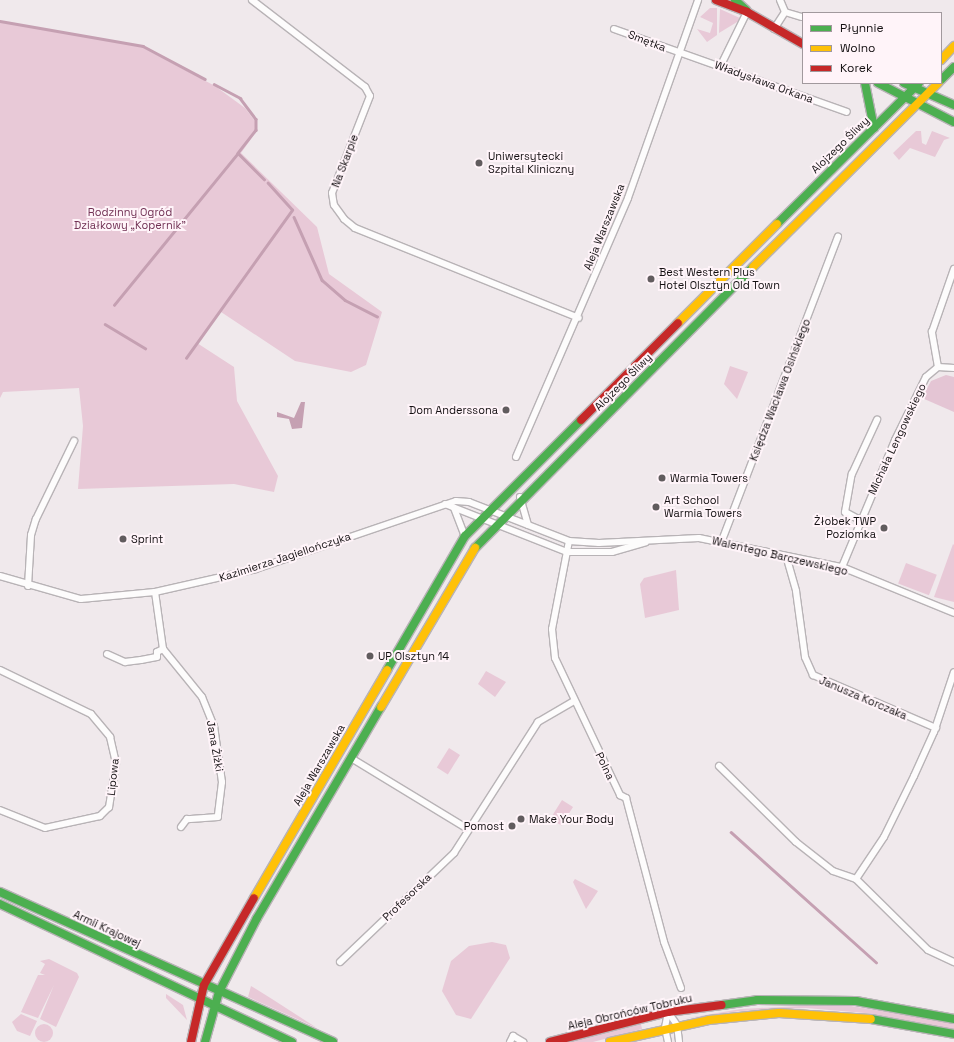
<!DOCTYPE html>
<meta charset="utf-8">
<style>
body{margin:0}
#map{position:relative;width:954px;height:1042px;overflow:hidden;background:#f0e9ec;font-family:"Space Grotesk",sans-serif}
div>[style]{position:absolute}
.green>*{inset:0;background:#e8c9d7;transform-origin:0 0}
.round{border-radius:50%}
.forest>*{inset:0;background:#e4c5d4}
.water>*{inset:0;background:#c5a0b2}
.stream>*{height:2.5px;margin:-1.25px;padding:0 1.25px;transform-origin:1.25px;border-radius:1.25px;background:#c5a0b2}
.roads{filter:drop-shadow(1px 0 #b8b3b6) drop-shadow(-1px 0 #b8b3b6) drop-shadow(0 1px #b8b3b6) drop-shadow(0 -1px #b8b3b6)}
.street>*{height:6px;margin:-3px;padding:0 3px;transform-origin:3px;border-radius:3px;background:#fdfcfc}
.fast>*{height:8px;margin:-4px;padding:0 4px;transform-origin:4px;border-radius:4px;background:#4caf50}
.slow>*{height:8px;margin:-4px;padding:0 4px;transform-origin:4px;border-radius:4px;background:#ffc107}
.jam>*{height:8px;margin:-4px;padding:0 4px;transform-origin:4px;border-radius:4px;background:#c62828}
.dots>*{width:11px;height:11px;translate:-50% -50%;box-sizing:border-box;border:2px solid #fff4f9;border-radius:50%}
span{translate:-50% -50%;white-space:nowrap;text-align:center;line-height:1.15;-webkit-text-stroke:4px #fff4f9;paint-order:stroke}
.street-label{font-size:11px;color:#141012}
.poi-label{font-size:11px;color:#141012}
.left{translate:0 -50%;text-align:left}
.right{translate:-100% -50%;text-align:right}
.park-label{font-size:11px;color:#723255}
.legend{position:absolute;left:802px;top:12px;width:140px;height:72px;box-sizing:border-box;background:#fff4f9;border:1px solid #a1999d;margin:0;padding:5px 7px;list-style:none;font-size:12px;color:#141012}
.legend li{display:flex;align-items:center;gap:8px;height:20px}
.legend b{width:20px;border:1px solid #a1999d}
</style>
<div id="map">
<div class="green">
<div style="clip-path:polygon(710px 8px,717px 8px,717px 35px,707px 42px,697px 29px,710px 33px,713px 23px,700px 17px)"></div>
<div style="clip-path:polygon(720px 9px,742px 19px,719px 33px)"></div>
<div style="clip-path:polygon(0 21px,142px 47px,215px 86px,245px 108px,255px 121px,256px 132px,241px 153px,317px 227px,329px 274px,382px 312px,366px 365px,351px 372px,295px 361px,221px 312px,197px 343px,234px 367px,237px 401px,278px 476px,274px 492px,234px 484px,78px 489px,83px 426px,79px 388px,3px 392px,0 398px)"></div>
<div style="clip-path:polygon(916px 131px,921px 131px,922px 143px,926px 145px,932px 131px,950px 138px,944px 140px,935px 157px,910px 148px,899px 160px,893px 153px)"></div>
<div style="clip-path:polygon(730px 366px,748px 372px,737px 399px,724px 384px)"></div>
<div style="clip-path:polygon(953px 544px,954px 545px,954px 602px,934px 597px)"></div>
<div style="left:906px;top:563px;width:33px;height:22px;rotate:21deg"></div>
<div style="clip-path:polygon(676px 570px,679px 610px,645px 618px,640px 584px,644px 578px)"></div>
<div style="clip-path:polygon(486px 671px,506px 682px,495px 697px,478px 684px)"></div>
<div style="left:449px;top:748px;width:13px;height:23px;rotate:32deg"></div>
<div style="left:562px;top:800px;width:13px;height:22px;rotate:32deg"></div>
<div style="clip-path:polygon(575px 879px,598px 891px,586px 909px,573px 882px)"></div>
<div style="clip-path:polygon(492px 942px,506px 945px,510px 958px,471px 1019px,456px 1015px,442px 991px,451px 961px,469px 946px)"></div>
<div style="clip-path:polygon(49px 959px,77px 973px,79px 977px,56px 1027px,40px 1019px,54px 985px,38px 1018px,21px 1012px,38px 975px,45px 975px,40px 973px,45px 964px,40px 961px)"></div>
<div style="clip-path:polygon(251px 986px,272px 999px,317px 1028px,248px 997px)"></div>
<div style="clip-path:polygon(166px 994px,183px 1005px,187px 1020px,166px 998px)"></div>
<div style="clip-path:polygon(839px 1004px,954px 1023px,954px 1029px,865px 1013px,806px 1008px,741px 1011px,682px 1019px,741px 1009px)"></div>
<div style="clip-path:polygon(21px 1014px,37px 1021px,30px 1036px,17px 1031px,12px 1022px)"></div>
<div class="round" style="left:35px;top:1024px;width:18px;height:18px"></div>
<div style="clip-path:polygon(641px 1024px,642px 1029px,593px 1042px,569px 1042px)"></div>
</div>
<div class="forest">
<div style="clip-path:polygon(946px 375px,954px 377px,954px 412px,922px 398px,931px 381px)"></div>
</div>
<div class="water">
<div style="clip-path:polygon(301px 402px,305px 402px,302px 428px,292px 429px,289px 419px,277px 417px,277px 412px,294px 418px)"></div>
</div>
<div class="stream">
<div style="left:0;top:21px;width:145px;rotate:9.9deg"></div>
<div style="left:143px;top:46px;width:70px;rotate:28deg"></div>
<div style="left:214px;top:84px;width:30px;rotate:28deg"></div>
<div style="left:240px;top:98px;width:26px;rotate:53deg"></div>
<div style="left:256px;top:119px;width:11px;rotate:90deg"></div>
<div style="left:256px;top:130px;width:29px;rotate:128deg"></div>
<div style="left:238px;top:153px;width:37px;rotate:45deg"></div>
<div style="left:294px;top:217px;width:69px;rotate:66deg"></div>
<div style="left:322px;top:280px;width:30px;rotate:41deg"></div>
<div style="left:345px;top:300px;width:36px;rotate:27deg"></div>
<div style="left:114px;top:305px;width:196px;rotate:-50.8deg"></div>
<div style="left:105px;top:324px;width:47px;rotate:31deg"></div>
<div style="left:186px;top:358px;width:182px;rotate:-54.4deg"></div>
<div style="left:292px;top:210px;width:36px;rotate:-132deg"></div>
<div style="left:731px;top:832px;width:195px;rotate:41.9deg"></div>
</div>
<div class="roads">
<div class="street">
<div style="left:252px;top:0;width:143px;rotate:37.6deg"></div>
<div style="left:365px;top:87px;width:10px;rotate:61deg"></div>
<div style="left:370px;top:96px;width:104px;rotate:111.4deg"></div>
<div style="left:332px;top:193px;width:12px;rotate:81deg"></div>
<div style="left:334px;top:205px;width:17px;rotate:54deg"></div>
<div style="left:344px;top:219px;width:14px;rotate:39deg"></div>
<div style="left:355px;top:228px;width:241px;rotate:21.9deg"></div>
<div style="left:780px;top:0;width:13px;rotate:67deg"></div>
<div style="left:785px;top:12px;width:17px;rotate:17deg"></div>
<div style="left:614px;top:29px;width:247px;rotate:19.6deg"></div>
<div style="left:774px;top:29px;width:20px;rotate:-57deg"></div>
<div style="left:721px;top:65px;width:59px;rotate:-63.9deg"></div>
<div style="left:938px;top:367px;width:36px;rotate:-100deg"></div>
<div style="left:932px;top:332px;width:67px;rotate:-70.8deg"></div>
<div style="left:516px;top:457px;width:282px;rotate:-66.6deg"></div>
<div style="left:628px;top:198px;width:210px;rotate:-70.5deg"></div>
<div style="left:520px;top:497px;width:29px;rotate:74deg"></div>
<div style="left:445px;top:504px;width:131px;rotate:21.5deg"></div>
<div style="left:567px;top:552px;width:45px"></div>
<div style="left:612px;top:552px;width:35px;rotate:-16deg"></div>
<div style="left:454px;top:508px;width:30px;rotate:69deg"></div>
<div style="left:860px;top:520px;width:17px;rotate:-152deg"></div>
<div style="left:845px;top:512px;width:39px;rotate:-80deg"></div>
<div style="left:852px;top:474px;width:60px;rotate:-65.2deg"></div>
<div style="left:569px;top:541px;width:90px;rotate:100.9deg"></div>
<div style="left:552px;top:629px;width:29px;rotate:84deg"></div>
<div style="left:555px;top:658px;width:152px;rotate:64.6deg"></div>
<div style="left:620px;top:795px;width:7px;rotate:27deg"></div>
<div style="left:626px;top:798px;width:149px;rotate:75.2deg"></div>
<div style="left:664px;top:942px;width:49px;rotate:69.7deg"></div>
<div style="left:721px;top:543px;width:328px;rotate:-69.1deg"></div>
<div style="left:787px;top:559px;width:33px;rotate:74deg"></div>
<div style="left:796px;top:591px;width:67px;rotate:82.2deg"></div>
<div style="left:805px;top:657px;width:20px;rotate:66deg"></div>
<div style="left:813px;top:675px;width:134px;rotate:23.3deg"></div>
<div style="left:842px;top:567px;width:138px;rotate:-67.3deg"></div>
<div style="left:895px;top:440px;width:70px;rotate:-63.8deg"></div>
<div style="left:926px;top:377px;width:16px;rotate:-40deg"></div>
<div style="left:938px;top:367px;width:16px;rotate:4deg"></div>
<div style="left:0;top:576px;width:84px;rotate:15.9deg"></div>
<div style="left:81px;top:599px;width:74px;rotate:-5.4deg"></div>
<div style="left:155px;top:592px;width:104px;rotate:-12.8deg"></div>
<div style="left:256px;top:569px;width:211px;rotate:-18.8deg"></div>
<div style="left:456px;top:501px;width:13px;rotate:4deg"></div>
<div style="left:469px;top:502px;width:107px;rotate:21.3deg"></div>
<div style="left:569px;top:541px;width:30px;rotate:4deg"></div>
<div style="left:599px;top:543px;width:100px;rotate:-2.9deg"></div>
<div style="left:699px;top:538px;width:146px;rotate:11.5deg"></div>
<div style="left:842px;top:567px;width:121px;rotate:22.3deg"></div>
<div style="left:28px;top:586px;width:51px;rotate:-86.6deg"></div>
<div style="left:31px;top:535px;width:17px;rotate:-73deg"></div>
<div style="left:36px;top:519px;width:87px;rotate:-64deg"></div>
<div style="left:155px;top:592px;width:58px;rotate:82deg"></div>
<div style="left:163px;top:649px;width:62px;rotate:50.9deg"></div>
<div style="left:202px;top:697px;width:31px;rotate:68deg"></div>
<div style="left:214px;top:726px;width:57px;rotate:81.9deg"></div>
<div style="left:222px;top:782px;width:35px;rotate:97deg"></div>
<div style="left:218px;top:817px;width:31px;rotate:176deg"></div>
<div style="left:187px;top:819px;width:10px;rotate:127deg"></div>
<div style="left:107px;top:654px;width:20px;rotate:24deg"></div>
<div style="left:125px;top:662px;width:16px;rotate:-7deg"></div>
<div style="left:141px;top:660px;width:16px;rotate:-11deg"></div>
<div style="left:157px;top:657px;width:5px;rotate:-90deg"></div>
<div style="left:157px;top:652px;width:7px;rotate:-27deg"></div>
<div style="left:0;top:670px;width:101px;rotate:25.8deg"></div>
<div style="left:91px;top:714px;width:30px;rotate:50deg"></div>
<div style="left:110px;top:737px;width:27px;rotate:77deg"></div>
<div style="left:116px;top:763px;width:45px;rotate:99deg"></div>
<div style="left:109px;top:807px;width:13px;rotate:135deg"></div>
<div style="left:100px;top:816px;width:56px;rotate:167.7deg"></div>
<div style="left:45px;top:828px;width:48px;rotate:-158.2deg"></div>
<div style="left:351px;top:758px;width:137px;rotate:31.3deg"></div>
<div style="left:719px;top:766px;width:108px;rotate:44.6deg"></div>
<div style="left:796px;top:842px;width:47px;rotate:38.1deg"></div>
<div style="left:833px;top:871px;width:24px;rotate:19deg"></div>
<div style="left:856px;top:879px;width:101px;rotate:44.6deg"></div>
<div style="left:928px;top:950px;width:29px;rotate:25deg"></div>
<div style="left:856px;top:879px;width:50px;rotate:-56.3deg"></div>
<div style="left:884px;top:837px;width:68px;rotate:-63.8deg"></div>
<div style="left:914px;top:776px;width:48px;rotate:-65.6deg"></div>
<div style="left:934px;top:732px;width:63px;rotate:-71.6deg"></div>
<div style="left:340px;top:962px;width:158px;rotate:-43.7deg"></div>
<div style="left:454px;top:853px;width:156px;rotate:-57.3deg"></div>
<div style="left:538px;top:722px;width:42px;rotate:-30.3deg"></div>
<div style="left:668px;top:1012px;width:16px;rotate:55deg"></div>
<div style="left:677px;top:1025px;width:17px;rotate:83deg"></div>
<div style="left:668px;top:1012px;width:16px;rotate:101deg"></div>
<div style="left:665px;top:1028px;width:14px;rotate:78deg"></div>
<div style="left:510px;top:1042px;width:7px;rotate:-63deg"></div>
<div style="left:513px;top:1036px;width:12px;rotate:31deg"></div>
</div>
<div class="fast">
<div style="left:735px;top:0;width:15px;rotate:42deg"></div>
<div style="left:941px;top:80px;width:18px;rotate:-45deg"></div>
<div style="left:865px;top:83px;width:46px;rotate:78.7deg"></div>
<div style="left:878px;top:83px;width:85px;rotate:27.2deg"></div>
<div style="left:904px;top:83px;width:55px;rotate:23.7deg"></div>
<div style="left:777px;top:224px;width:200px;rotate:-44.8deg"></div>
<div style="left:475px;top:548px;width:395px;rotate:-45.3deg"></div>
<div style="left:387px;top:670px;width:155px;rotate:-59.8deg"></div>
<div style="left:465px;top:536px;width:164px;rotate:-45deg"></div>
<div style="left:0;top:892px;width:365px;rotate:24.2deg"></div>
<div style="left:0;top:904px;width:323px;rotate:25.3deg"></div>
<div style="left:722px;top:1005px;width:35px;rotate:-8deg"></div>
<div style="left:757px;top:1000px;width:99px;rotate:0.6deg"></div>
<div style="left:856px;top:1001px;width:100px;rotate:10.4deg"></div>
<div style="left:871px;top:1019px;width:84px;rotate:10.2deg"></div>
<div style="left:205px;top:1042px;width:52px;rotate:-74.4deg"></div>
<div style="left:219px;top:992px;width:83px;rotate:-62.8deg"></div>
<div style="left:257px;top:918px;width:245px;rotate:-59.6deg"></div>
</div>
<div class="slow">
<div style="left:941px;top:60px;width:19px;rotate:-47deg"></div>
<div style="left:753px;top:267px;width:261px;rotate:-44.8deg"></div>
<div style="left:678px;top:323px;width:140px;rotate:-45deg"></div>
<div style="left:381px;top:707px;width:185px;rotate:-59.4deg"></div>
<div style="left:254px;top:898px;width:264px;rotate:-59.7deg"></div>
<div style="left:610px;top:1042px;width:101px;rotate:-12.5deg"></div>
<div style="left:709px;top:1020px;width:70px;rotate:-5.7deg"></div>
<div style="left:779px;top:1013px;width:92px;rotate:3.7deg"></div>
</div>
<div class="jam">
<div style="left:716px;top:0;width:33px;rotate:21deg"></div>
<div style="left:747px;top:12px;width:64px;rotate:29.7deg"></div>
<div style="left:581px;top:420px;width:137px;rotate:-45deg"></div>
<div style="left:191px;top:1042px;width:58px;rotate:-77.2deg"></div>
<div style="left:204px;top:985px;width:100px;rotate:-60.1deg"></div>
<div style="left:550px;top:1042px;width:122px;rotate:-14.3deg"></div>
<div style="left:668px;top:1012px;width:54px;rotate:-7.4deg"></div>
</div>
</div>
<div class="dots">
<div style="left:479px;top:163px;background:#615c5e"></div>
<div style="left:651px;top:279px;background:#615c5e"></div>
<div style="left:506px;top:410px;background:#615c5e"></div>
<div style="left:662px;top:478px;background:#615c5e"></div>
<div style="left:656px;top:507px;background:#615c5e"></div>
<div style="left:884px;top:528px;background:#615c5e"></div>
<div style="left:123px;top:539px;background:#615c5e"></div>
<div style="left:370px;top:656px;background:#615c5e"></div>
<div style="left:521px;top:819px;background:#615c5e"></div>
<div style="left:512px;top:826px;background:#615c5e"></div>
</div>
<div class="street-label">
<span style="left:647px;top:41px;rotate:21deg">Smętka</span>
<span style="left:764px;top:82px;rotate:20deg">Władysława Orkana</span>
<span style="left:840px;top:145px;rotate:-44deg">Alojzego Śliwy</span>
<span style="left:345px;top:161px;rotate:-69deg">Na Skarpie</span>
<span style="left:604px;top:227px;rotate:-68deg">Aleja Warszawska</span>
<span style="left:623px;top:382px;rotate:-45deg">Alojzego Śliwy</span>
<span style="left:780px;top:390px;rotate:-69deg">Księdza Wacława Osińskiego</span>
<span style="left:897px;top:439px;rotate:-65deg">Michała Lengowskiego</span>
<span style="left:780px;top:556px;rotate:13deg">Walentego Barczewskiego</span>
<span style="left:285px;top:557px;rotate:-18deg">Kazimierza Jagiellończyka</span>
<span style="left:863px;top:698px;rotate:23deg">Janusza Korczaka</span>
<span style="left:215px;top:746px;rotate:80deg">Jana Żiżki</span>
<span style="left:319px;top:765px;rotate:-60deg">Aleja Warszawska</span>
<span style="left:605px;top:766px;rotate:64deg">Polna</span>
<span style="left:113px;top:777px;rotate:-84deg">Lipowa</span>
<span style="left:407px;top:897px;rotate:-44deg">Profesorska</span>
<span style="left:107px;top:929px;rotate:25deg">Armii Krajowej</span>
<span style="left:630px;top:1012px;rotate:-13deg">Aleja Obrońców Tobruku</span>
</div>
<div class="poi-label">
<span class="left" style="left:488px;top:163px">Uniwersytecki<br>Szpital Kliniczny</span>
<span class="left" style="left:659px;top:279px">Best Western Plus<br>Hotel Olsztyn Old Town</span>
<span class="right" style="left:498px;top:410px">Dom Anderssona</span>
<span class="left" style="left:670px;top:478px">Warmia Towers</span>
<span class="left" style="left:664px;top:507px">Art School<br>Warmia Towers</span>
<span class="right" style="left:876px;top:528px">Żłobek TWP<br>Poziomka</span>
<span class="left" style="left:131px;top:539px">Sprint</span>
<span class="left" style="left:378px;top:656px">UP Olsztyn 14</span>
<span class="left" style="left:529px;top:819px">Make Your Body</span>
<span class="right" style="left:504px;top:826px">Pomost</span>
</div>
<div class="park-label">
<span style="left:130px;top:219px">Rodzinny Ogród<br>Działkowy „Kopernik”</span>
</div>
<ul class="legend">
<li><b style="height:5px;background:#4caf50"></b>Płynnie</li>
<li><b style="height:5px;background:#ffc107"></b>Wolno</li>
<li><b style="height:5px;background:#c62828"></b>Korek</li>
</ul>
</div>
